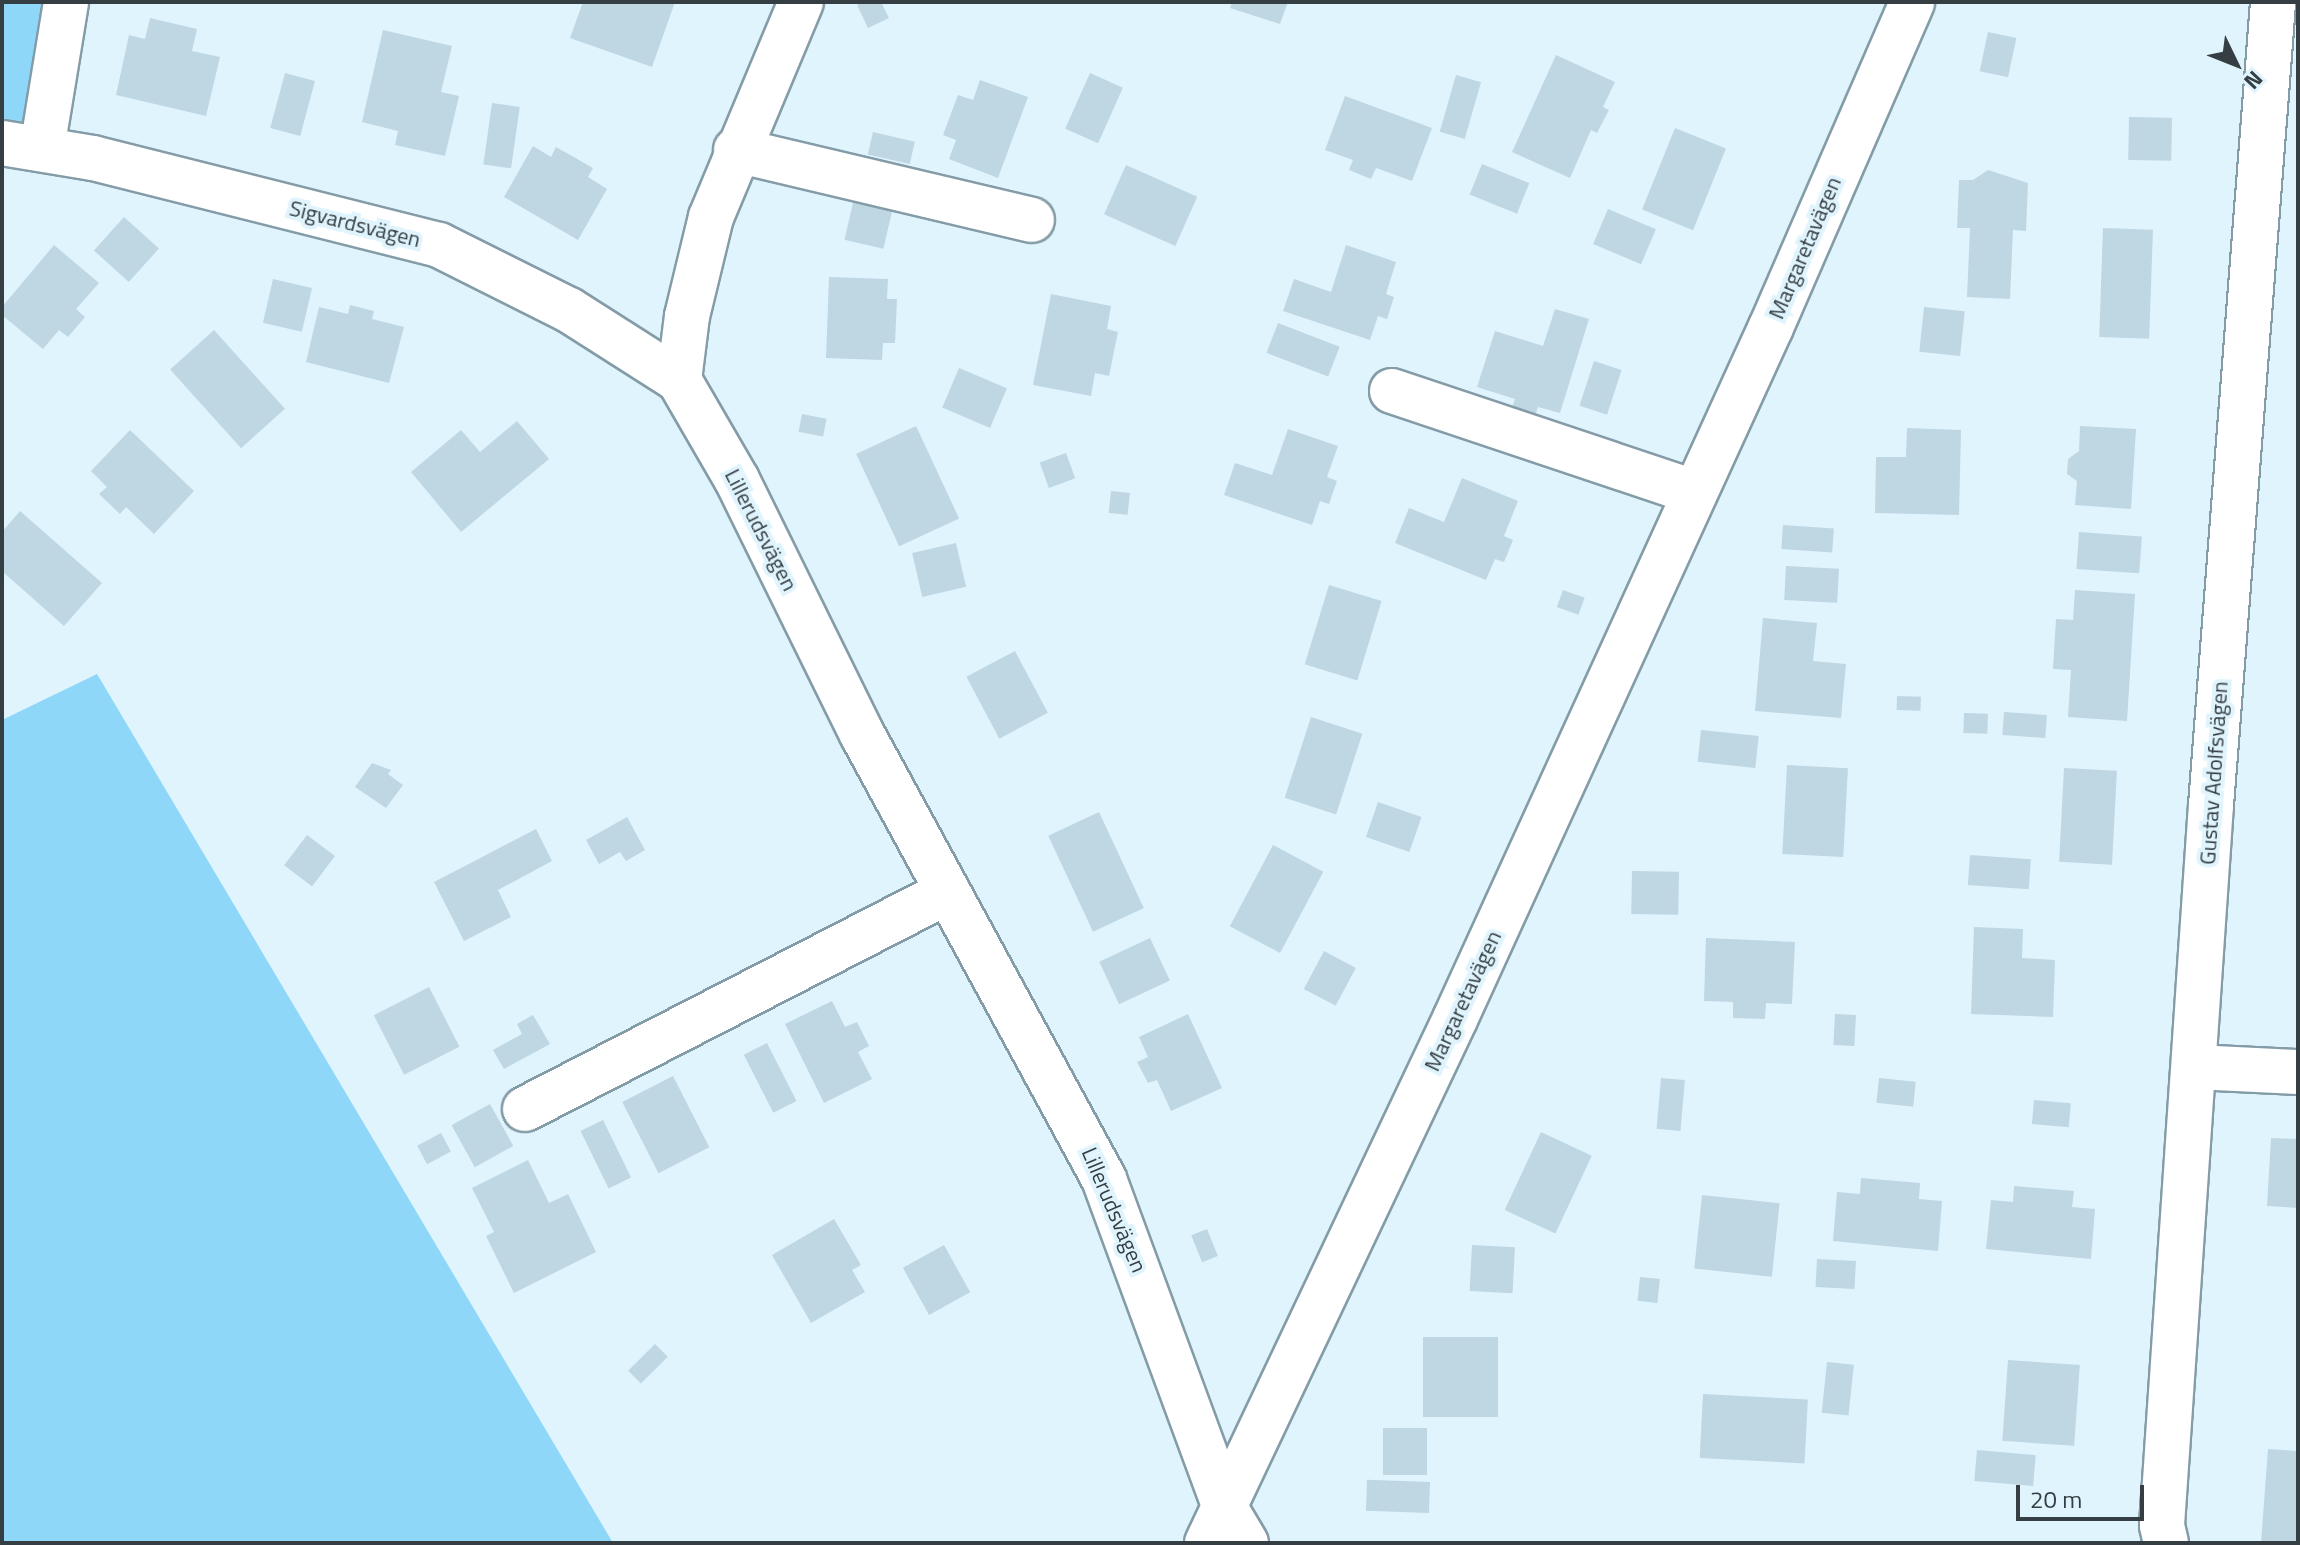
<!DOCTYPE html>
<meta charset="utf-8">
<style>
body{margin:0}
#map{position:relative;width:2300px;height:1545px;overflow:hidden;background:#e0f4fe;font-family:"Titillium Web",sans-serif}
div>[style]{position:absolute}
.green>*{inset:0;background:#8ed7f8}
.building>*{inset:0;background:#bed7e3;transform-origin:0 0}
.roads{filter:drop-shadow(2px 0 #849ca7) drop-shadow(-2px 0 #849ca7) drop-shadow(0 2px #849ca7) drop-shadow(0 -2px #849ca7)}
.minor>*{height:44px;margin:-22px;padding:0 22px;transform-origin:22px;border-radius:22px;background:#fff}
span{translate:-50% -50%;white-space:nowrap;text-align:center;line-height:1.15;-webkit-text-stroke:8px #e0f4fe;paint-order:stroke}
.street-label{font-size:22px;color:#353f43}
.frame{position:absolute;inset:0;border:4px solid #353f43;pointer-events:none}
.north{position:absolute;left:2196px;top:24px;width:80px;height:80px;-webkit-text-stroke:6px #e0f4fe;paint-order:stroke;rotate:133deg;font-size:22px;font-weight:700;line-height:32px;text-align:center;color:#353f43}
.north::after{content:'';display:block;margin:auto;width:28px;height:36px;background:#353f43;clip-path:polygon(50% 0,100% 100%,50% 72%,0 100%)}
.scale{position:absolute;left:2016px;top:1485px;width:128px;height:36px;box-sizing:border-box;border:4px solid #353f43;border-top:0;padding-left:10px;font-size:24px;line-height:28px;white-space:nowrap;color:#353f43;-webkit-text-stroke:6px #e0f4fe;paint-order:stroke}
</style>
<div id="map">
<div class="green">
<div style="clip-path:polygon(2px 2px,51px 2px,21px 146px,2px 143px)"></div>
<div style="clip-path:polygon(97px 674px,613px 1543px,2px 1543px,2px 720px)"></div>
</div>
<div class="building">
<div style="clip-path:polygon(583px 2px,675px 2px,652px 67px,570px 38px)"></div>
<div style="clip-path:polygon(862px 2px,881px 2px,889px 18px,868px 28px,857px 5px)"></div>
<div style="clip-path:polygon(1232px 2px,1288px 2px,1280px 24px,1230px 8px)"></div>
<div style="clip-path:polygon(150px 18px,197px 29px,192px 51px,220px 57px,206px 116px,116px 95px,129px 35px,145px 39px)"></div>
<div style="clip-path:polygon(383px 30px,452px 46px,441px 92px,459px 96px,445px 156px,395px 145px,398px 131px,362px 122px)"></div>
<div style="left:1988px;top:32px;width:29px;height:40px;rotate:12deg"></div>
<div style="clip-path:polygon(1556px 55px,1615px 82px,1603px 107px,1609px 110px,1597px 133px,1591px 130px,1570px 178px,1512px 152px)"></div>
<div style="left:285px;top:73px;width:31px;height:57px;rotate:15deg"></div>
<div style="left:1090px;top:73px;width:36px;height:61px;rotate:24deg"></div>
<div style="left:1456px;top:75px;width:26px;height:59px;rotate:16deg"></div>
<div style="clip-path:polygon(980px 80px,1028px 97px,998px 178px,949px 159px,956px 140px,943px 135px,958px 95px,973px 100px)"></div>
<div style="clip-path:polygon(1345px 96px,1432px 128px,1412px 181px,1376px 168px,1371px 179px,1349px 170px,1353px 160px,1325px 150px)"></div>
<div style="left:492px;top:103px;width:28px;height:62px;rotate:8deg"></div>
<div style="left:2129px;top:117px;width:43px;height:43px;rotate:1deg"></div>
<div style="left:1675px;top:128px;width:55px;height:88px;rotate:22deg"></div>
<div style="left:873px;top:132px;width:43px;height:23px;rotate:13deg"></div>
<div style="clip-path:polygon(533px 146px,551px 157px,556px 147px,593px 168px,588px 177px,607px 189px,578px 240px,504px 197px)"></div>
<div style="left:1482px;top:164px;width:51px;height:33px;rotate:22deg"></div>
<div style="left:1126px;top:165px;width:78px;height:54px;rotate:24deg"></div>
<div style="clip-path:polygon(1988px 170px,2028px 183px,2026px 231px,2013px 230px,2010px 299px,1967px 297px,1970px 228px,1957px 228px,1959px 180px,1973px 180px)"></div>
<div style="left:855px;top:194px;width:40px;height:47px;rotate:13deg"></div>
<div style="left:1608px;top:209px;width:52px;height:38px;rotate:23deg"></div>
<div style="left:124px;top:217px;width:47px;height:45px;rotate:42deg"></div>
<div style="left:2103px;top:228px;width:50px;height:109px;rotate:2deg"></div>
<div style="clip-path:polygon(54px 245px,99px 283px,76px 309px,85px 317px,68px 337px,59px 330px,43px 349px,2px 315px,2px 307px)"></div>
<div style="clip-path:polygon(1346px 245px,1396px 262px,1386px 294px,1394px 297px,1387px 319px,1378px 316px,1370px 340px,1283px 311px,1294px 279px,1331px 292px)"></div>
<div style="clip-path:polygon(829px 277px,888px 279px,887px 299px,897px 299px,895px 343px,883px 343px,882px 360px,826px 358px)"></div>
<div style="left:273px;top:279px;width:40px;height:45px;rotate:13deg"></div>
<div style="clip-path:polygon(1051px 294px,1111px 306px,1107px 329px,1118px 332px,1109px 376px,1095px 373px,1091px 396px,1033px 385px)"></div>
<div style="clip-path:polygon(350px 305px,374px 311px,372px 319px,404px 327px,389px 383px,306px 362px,319px 307px,348px 314px)"></div>
<div style="left:1924px;top:307px;width:41px;height:45px;rotate:6deg"></div>
<div style="clip-path:polygon(1555px 309px,1589px 319px,1560px 413px,1538px 407px,1535px 416px,1512px 408px,1515px 399px,1477px 387px,1495px 331px,1543px 346px)"></div>
<div style="left:1278px;top:323px;width:66px;height:32px;rotate:21deg"></div>
<div style="left:214px;top:330px;width:106px;height:59px;rotate:48deg"></div>
<div style="left:1594px;top:361px;width:29px;height:47px;rotate:18deg"></div>
<div style="left:959px;top:368px;width:52px;height:43px;rotate:23deg"></div>
<div style="left:802px;top:414px;width:25px;height:18px;rotate:11deg"></div>
<div style="clip-path:polygon(517px 421px,549px 459px,461px 532px,411px 472px,461px 430px,480px 452px)"></div>
<div style="left:916px;top:426px;width:102px;height:66px;rotate:65deg"></div>
<div style="clip-path:polygon(2080px 426px,2136px 429px,2131px 509px,2075px 505px,2077px 481px,2067px 474px,2068px 459px,2079px 451px)"></div>
<div style="clip-path:polygon(1907px 428px,1961px 430px,1959px 515px,1875px 513px,1876px 457px,1906px 457px)"></div>
<div style="clip-path:polygon(1288px 429px,1338px 446px,1327px 477px,1337px 481px,1329px 504px,1320px 501px,1312px 525px,1224px 495px,1235px 463px,1272px 475px)"></div>
<div style="clip-path:polygon(130px 430px,194px 491px,154px 534px,126px 507px,120px 514px,99px 494px,107px 487px,91px 471px)"></div>
<div style="left:1066px;top:453px;width:27px;height:28px;rotate:70deg"></div>
<div style="clip-path:polygon(1462px 478px,1518px 501px,1504px 536px,1513px 540px,1504px 562px,1495px 559px,1486px 580px,1395px 543px,1409px 508px,1444px 522px)"></div>
<div style="left:1111px;top:491px;width:19px;height:22px;rotate:6deg"></div>
<div style="clip-path:polygon(20px 511px,102px 583px,64px 626px,2px 571px,2px 532px)"></div>
<div style="left:1783px;top:525px;width:51px;height:24px;rotate:4deg"></div>
<div style="left:2079px;top:532px;width:63px;height:37px;rotate:4deg"></div>
<div style="left:956px;top:543px;width:45px;height:45px;rotate:77deg"></div>
<div style="left:1786px;top:566px;width:53px;height:34px;rotate:3deg"></div>
<div style="left:1329px;top:585px;width:55px;height:83px;rotate:17deg"></div>
<div style="left:1563px;top:590px;width:23px;height:18px;rotate:20deg"></div>
<div style="clip-path:polygon(2075px 590px,2135px 594px,2127px 721px,2068px 717px,2071px 670px,2053px 669px,2056px 619px,2073px 620px)"></div>
<div style="clip-path:polygon(1763px 618px,1817px 623px,1813px 661px,1846px 664px,1841px 718px,1755px 711px)"></div>
<div style="left:1015px;top:651px;width:70px;height:55px;rotate:62deg"></div>
<div style="left:1897px;top:696px;width:24px;height:14px;rotate:2deg"></div>
<div style="left:2004px;top:712px;width:43px;height:23px;rotate:4deg"></div>
<div style="left:1964px;top:713px;width:24px;height:20px;rotate:2deg"></div>
<div style="left:1311px;top:717px;width:54px;height:85px;rotate:18deg"></div>
<div style="left:1701px;top:730px;width:58px;height:32px;rotate:6deg"></div>
<div style="clip-path:polygon(372px 763px,391px 770px,388px 774px,403px 785px,386px 808px,355px 787px)"></div>
<div style="left:1787px;top:765px;width:61px;height:89px;rotate:3deg"></div>
<div style="left:2064px;top:768px;width:53px;height:94px;rotate:3deg"></div>
<div style="left:1378px;top:802px;width:46px;height:37px;rotate:19deg"></div>
<div style="left:1099px;top:812px;width:106px;height:56px;rotate:65deg"></div>
<div style="clip-path:polygon(627px 817px,645px 850px,626px 861px,620px 852px,599px 864px,586px 840px)"></div>
<div style="clip-path:polygon(536px 829px,552px 861px,498px 890px,511px 917px,464px 941px,434px 882px)"></div>
<div style="left:307px;top:835px;width:35px;height:38px;rotate:37deg"></div>
<div style="left:1273px;top:845px;width:57px;height:92px;rotate:28deg"></div>
<div style="left:1970px;top:855px;width:61px;height:30px;rotate:4deg"></div>
<div style="left:1632px;top:871px;width:47px;height:43px;rotate:1deg"></div>
<div style="clip-path:polygon(1974px 927px,2023px 929px,2022px 958px,2055px 960px,2053px 1017px,1971px 1014px)"></div>
<div style="left:1150px;top:938px;width:47px;height:56px;rotate:65deg"></div>
<div style="clip-path:polygon(1706px 938px,1795px 942px,1792px 1004px,1766px 1003px,1765px 1019px,1733px 1018px,1733px 1002px,1704px 1001px)"></div>
<div style="left:1324px;top:951px;width:36px;height:43px;rotate:28deg"></div>
<div style="left:429px;top:987px;width:67px;height:62px;rotate:63deg"></div>
<div style="clip-path:polygon(832px 1001px,845px 1027px,857px 1022px,869px 1046px,858px 1052px,872px 1079px,824px 1103px,785px 1024px)"></div>
<div style="clip-path:polygon(1188px 1014px,1222px 1088px,1171px 1111px,1157px 1080px,1148px 1083px,1137px 1062px,1148px 1057px,1139px 1037px)"></div>
<div style="left:1835px;top:1014px;width:21px;height:31px;rotate:3deg"></div>
<div style="clip-path:polygon(533px 1015px,550px 1044px,504px 1069px,493px 1050px,522px 1034px,517px 1024px)"></div>
<div style="left:767px;top:1043px;width:65px;height:26px;rotate:63deg"></div>
<div style="left:673px;top:1076px;width:80px;height:57px;rotate:63deg"></div>
<div style="left:1661px;top:1078px;width:24px;height:51px;rotate:5deg"></div>
<div style="left:1879px;top:1078px;width:37px;height:25px;rotate:6deg"></div>
<div style="left:2034px;top:1100px;width:37px;height:24px;rotate:5deg"></div>
<div style="left:490px;top:1104px;width:48px;height:44px;rotate:61deg"></div>
<div style="left:603px;top:1120px;width:64px;height:25px;rotate:64deg"></div>
<div style="left:1541px;top:1132px;width:56px;height:86px;rotate:25deg"></div>
<div style="left:441px;top:1133px;width:21px;height:27px;rotate:62deg"></div>
<div style="clip-path:polygon(2271px 1138px,2298px 1139px,2298px 1208px,2267px 1206px)"></div>
<div style="clip-path:polygon(528px 1160px,549px 1203px,568px 1194px,596px 1252px,514px 1293px,486px 1236px,494px 1232px,472px 1188px)"></div>
<div style="clip-path:polygon(1861px 1178px,1920px 1183px,1919px 1199px,1942px 1201px,1938px 1251px,1833px 1241px,1837px 1192px,1860px 1194px)"></div>
<div style="clip-path:polygon(2014px 1186px,2074px 1191px,2072px 1207px,2095px 1209px,2091px 1259px,1986px 1249px,1991px 1200px,2013px 1202px)"></div>
<div style="left:1702px;top:1195px;width:78px;height:74px;rotate:6deg"></div>
<div style="clip-path:polygon(834px 1219px,861px 1265px,852px 1270px,865px 1292px,811px 1323px,772px 1255px)"></div>
<div style="left:1207px;top:1229px;width:29px;height:17px;rotate:68deg"></div>
<div style="left:944px;top:1245px;width:54px;height:47px;rotate:61deg"></div>
<div style="left:1472px;top:1245px;width:43px;height:46px;rotate:3deg"></div>
<div style="left:1817px;top:1259px;width:39px;height:28px;rotate:3deg"></div>
<div style="left:1640px;top:1277px;width:20px;height:24px;rotate:6deg"></div>
<div style="left:1423px;top:1337px;width:75px;height:80px"></div>
<div style="left:655px;top:1344px;width:18px;height:38px;rotate:45deg"></div>
<div style="left:2008px;top:1360px;width:72px;height:81px;rotate:4deg"></div>
<div style="left:1827px;top:1362px;width:27px;height:51px;rotate:6deg"></div>
<div style="left:1703px;top:1394px;width:105px;height:64px;rotate:3deg"></div>
<div style="left:1383px;top:1428px;width:44px;height:47px"></div>
<div style="clip-path:polygon(2268px 1449px,2298px 1451px,2298px 1543px,2261px 1543px)"></div>
<div style="left:1977px;top:1450px;width:59px;height:31px;rotate:5deg"></div>
<div style="left:1430px;top:1482px;width:31px;height:63px;rotate:92deg"></div>
</div>
<div class="roads">
<div class="minor">
<div style="left:801px;top:2px;width:233px;rotate:112.7deg"></div>
<div style="left:711px;top:217px;width:102px;rotate:103.6deg"></div>
<div style="left:687px;top:316px;width:64px;rotate:97.1deg"></div>
<div style="left:679px;top:380px;width:116px;rotate:59.9deg"></div>
<div style="left:737px;top:480px;width:283px;rotate:63.8deg"></div>
<div style="left:862px;top:734px;width:507px;rotate:61.46deg"></div>
<div style="left:1104px;top:1179px;width:348px;rotate:69.8deg"></div>
<div style="left:1224px;top:1506px;width:43px;rotate:59.3deg"></div>
<div style="left:2px;top:143px;width:92px;rotate:9.4deg"></div>
<div style="left:93px;top:158px;width:357px;rotate:14.1deg"></div>
<div style="left:439px;top:245px;width:145px;rotate:26.6deg"></div>
<div style="left:569px;top:310px;width:130px;rotate:32.5deg"></div>
<div style="left:42px;top:149px;width:149px;rotate:-80.7deg"></div>
<div style="left:736px;top:150px;width:304px;rotate:13.3deg"></div>
<div style="left:1392px;top:391px;width:317px;rotate:18.5deg"></div>
<div style="left:2196px;top:1067px;width:102px;rotate:2.8deg"></div>
<div style="left:525px;top:1109px;width:475px;rotate:-27.2deg"></div>
<div style="left:1207px;top:1543px;width:580px;rotate:-64.67deg"></div>
<div style="left:1455px;top:1019px;width:761px;rotate:-65.46deg"></div>
<div style="left:1771px;top:327px;width:354px;rotate:-66.5deg"></div>
<div style="left:2166px;top:1543px;width:18px;rotate:-103deg"></div>
<div style="left:2162px;top:1525px;width:722px;rotate:-86.11deg"></div>
<div style="left:2211px;top:805px;width:805px;rotate:-85.58deg"></div>
</div>
</div>
<div class="street-label">
<span style="left:355px;top:224px;rotate:14deg">Sigvardsvägen</span>
<span style="left:1805px;top:248px;rotate:-67deg">Margaretavägen</span>
<span style="left:761px;top:530px;rotate:63deg">Lillerudsvägen</span>
<span style="left:2214px;top:773px;rotate:-86deg">Gustav Adolfsvägen</span>
<span style="left:1463px;top:1001px;rotate:-65deg">Margaretavägen</span>
<span style="left:1114px;top:1210px;rotate:67deg">Lillerudsvägen</span>
</div>
<div class="frame"></div>
<div class="north">N</div>
<div class="scale">20 m</div>
</div>
